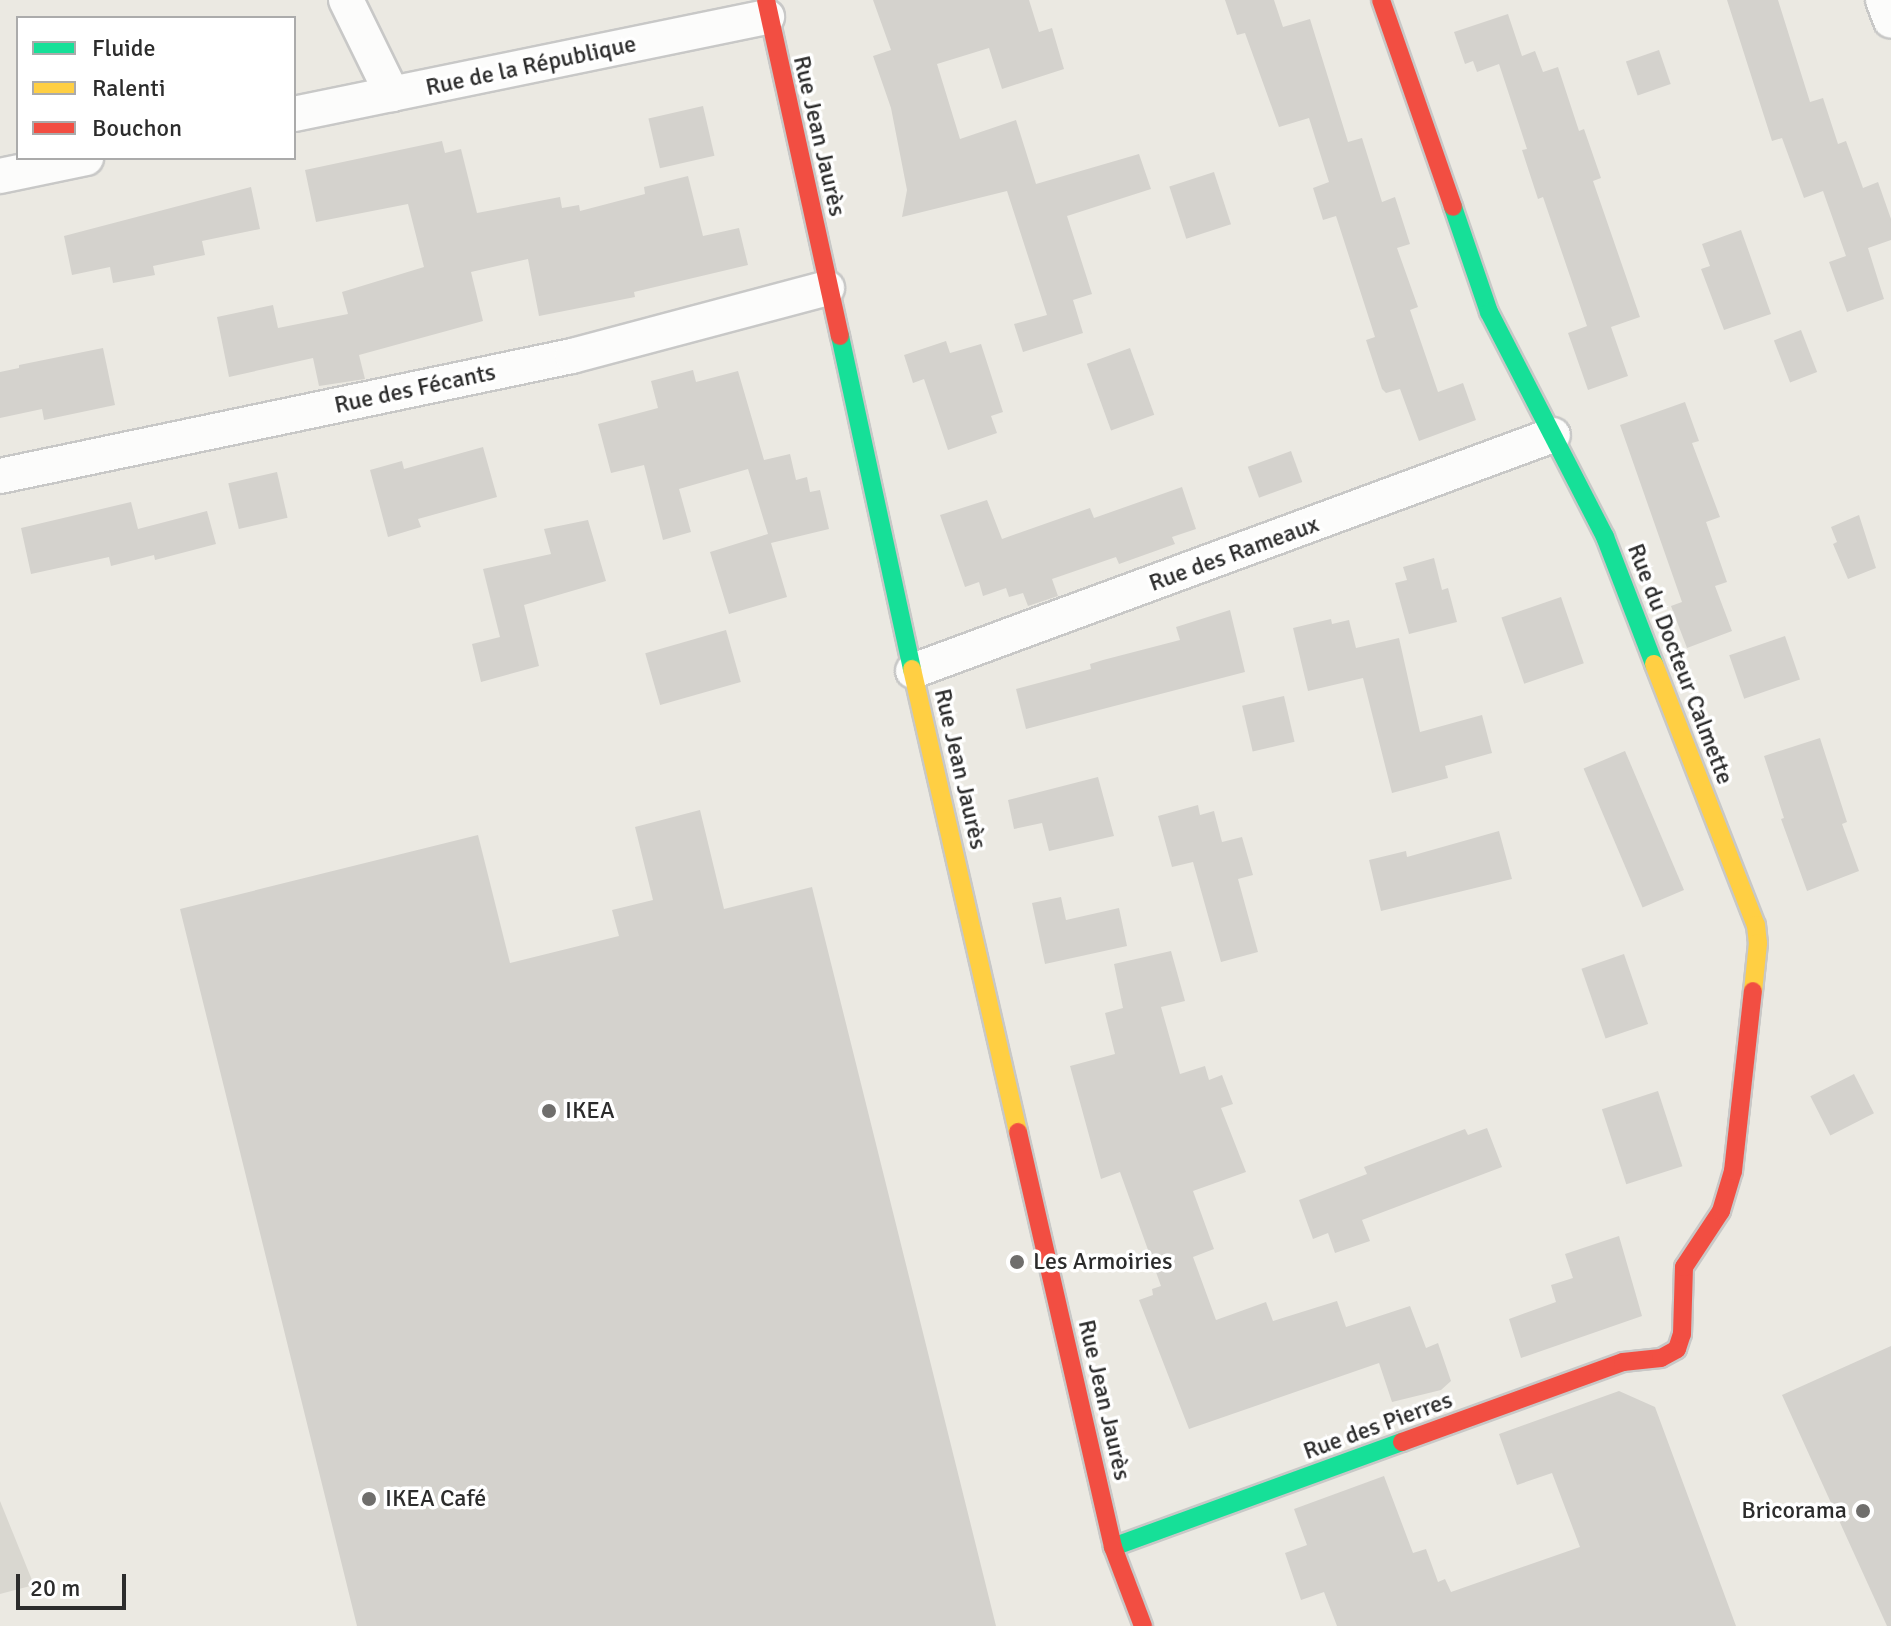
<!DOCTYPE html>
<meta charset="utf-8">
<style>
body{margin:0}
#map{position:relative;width:1891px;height:1626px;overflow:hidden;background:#ebe9e2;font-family:Signika,sans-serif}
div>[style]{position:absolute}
.plaza>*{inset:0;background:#d9d7d0}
.building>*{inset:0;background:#d4d2cd;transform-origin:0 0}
.roads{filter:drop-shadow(2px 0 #c8c8c7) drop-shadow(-2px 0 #c8c8c7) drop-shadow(0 2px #c8c8c7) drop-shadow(0 -2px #c8c8c7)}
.street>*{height:34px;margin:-17px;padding:0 17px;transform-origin:17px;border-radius:17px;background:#fcfcfb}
.fast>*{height:18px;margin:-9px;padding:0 9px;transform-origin:9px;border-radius:9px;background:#16e098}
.slow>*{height:18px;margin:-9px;padding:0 9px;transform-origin:9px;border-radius:9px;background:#ffcf43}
.jam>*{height:18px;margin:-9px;padding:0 9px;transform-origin:9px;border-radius:9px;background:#f24e42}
.dots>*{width:22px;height:22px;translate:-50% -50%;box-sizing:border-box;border:4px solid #fff;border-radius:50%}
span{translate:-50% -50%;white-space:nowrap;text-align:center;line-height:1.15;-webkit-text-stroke:7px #fff;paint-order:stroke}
.street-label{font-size:24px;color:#2c2c2c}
.poi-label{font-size:24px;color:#2c2c2c}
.left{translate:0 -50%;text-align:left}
.right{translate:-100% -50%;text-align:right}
.legend{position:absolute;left:16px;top:16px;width:280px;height:144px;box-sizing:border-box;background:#fff;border:2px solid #ababab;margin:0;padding:10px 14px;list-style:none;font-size:24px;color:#2c2c2c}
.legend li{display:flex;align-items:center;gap:16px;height:40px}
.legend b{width:40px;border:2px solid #ababab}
.scale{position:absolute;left:16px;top:1574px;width:110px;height:36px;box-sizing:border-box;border:4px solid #2c2c2c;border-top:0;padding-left:10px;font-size:24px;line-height:28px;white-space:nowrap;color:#2c2c2c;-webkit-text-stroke:6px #fff;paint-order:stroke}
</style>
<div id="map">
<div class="plaza">
<div style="clip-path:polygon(0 1501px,34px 1585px,0 1594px)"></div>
</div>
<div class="building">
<div style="clip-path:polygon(873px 0,1029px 0,1039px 32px,1052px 28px,1064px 69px,1002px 89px,989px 48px,937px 64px,960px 139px,1016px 120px,1036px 184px,1139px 154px,1151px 189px,1067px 216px,1092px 294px,1073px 300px,1083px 333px,1023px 352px,1014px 324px,1047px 315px,1007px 191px,902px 217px,907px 190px,891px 108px,873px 56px,891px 50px)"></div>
<div style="clip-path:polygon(1225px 0,1274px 0,1283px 27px,1310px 19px,1348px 142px,1362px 138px,1382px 202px,1395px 197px,1410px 244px,1397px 248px,1418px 307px,1410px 310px,1438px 392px,1463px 383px,1476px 420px,1419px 441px,1400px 389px,1386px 393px,1382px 389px,1366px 340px,1375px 337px,1336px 216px,1323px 220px,1313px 188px,1329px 182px,1309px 118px,1279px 127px,1245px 33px,1237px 35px)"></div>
<div style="clip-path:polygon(1727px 0,1778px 0,1810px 102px,1823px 98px,1838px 144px,1846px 141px,1863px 188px,1878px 182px,1891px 219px,1891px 240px,1868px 248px,1884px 299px,1847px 312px,1829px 262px,1846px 256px,1823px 191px,1804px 198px,1782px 138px,1772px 141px)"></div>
<div style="clip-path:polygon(1508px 14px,1522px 56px,1535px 51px,1543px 72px,1558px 67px,1579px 131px,1584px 129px,1601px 178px,1593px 181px,1640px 317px,1611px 327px,1628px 376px,1588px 390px,1568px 333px,1587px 326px,1543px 197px,1538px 199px,1522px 150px,1527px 149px,1499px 64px,1477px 72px,1473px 61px,1465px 64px,1454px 32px)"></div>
<div style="left:1659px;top:50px;width:36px;height:35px;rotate:71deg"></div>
<div style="left:703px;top:106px;width:51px;height:56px;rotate:77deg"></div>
<div style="clip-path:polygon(442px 141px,445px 153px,461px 149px,477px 213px,560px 197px,562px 208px,579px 205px,580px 211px,645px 194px,644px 187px,688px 176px,703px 236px,739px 228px,748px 265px,634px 292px,635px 297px,539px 316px,528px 259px,471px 272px,483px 321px,359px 355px,365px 379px,319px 386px,313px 358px,229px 377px,217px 317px,273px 305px,278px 328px,348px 314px,342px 292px,424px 267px,408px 204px,316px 222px,305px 170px)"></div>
<div style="left:1214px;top:172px;width:55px;height:47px;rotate:72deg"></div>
<div style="clip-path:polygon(251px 187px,260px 229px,202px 241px,205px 255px,153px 266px,155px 275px,113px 283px,110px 267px,72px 275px,64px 236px)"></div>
<div style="clip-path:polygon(1741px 230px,1771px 314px,1724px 330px,1701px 269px,1710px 266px,1702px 244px)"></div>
<div style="left:1801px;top:330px;width:45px;height:29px;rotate:69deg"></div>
<div style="clip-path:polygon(946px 341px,950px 353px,981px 344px,1003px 412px,991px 416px,997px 433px,948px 450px,924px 379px,913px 383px,904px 355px)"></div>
<div style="clip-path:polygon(103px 348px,115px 405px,44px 420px,42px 409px,0 418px,0 372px,19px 368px,19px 365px)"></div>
<div style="left:1130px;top:348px;width:71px;height:46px;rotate:70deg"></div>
<div style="clip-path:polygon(693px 370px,696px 382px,738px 371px,764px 460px,790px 454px,796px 480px,807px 477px,810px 492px,820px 490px,829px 529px,771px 543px,787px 597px,729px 614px,710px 552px,768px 534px,748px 469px,679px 489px,691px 532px,663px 540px,644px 465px,611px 473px,598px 424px,658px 408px,651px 381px)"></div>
<div style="clip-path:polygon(1685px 402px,1699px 441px,1692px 443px,1720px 517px,1706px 522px,1727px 582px,1715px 586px,1732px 631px,1687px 648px,1671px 606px,1682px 602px,1620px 425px)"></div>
<div style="clip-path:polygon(483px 447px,497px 497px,418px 519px,421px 527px,388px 537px,370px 470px,402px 461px,404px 469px)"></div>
<div style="left:1291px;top:451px;width:33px;height:46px;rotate:70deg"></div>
<div style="left:277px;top:472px;width:47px;height:50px;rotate:77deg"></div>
<div style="clip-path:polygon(1182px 487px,1196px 529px,1172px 537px,1175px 544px,1119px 564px,1116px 557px,1052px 579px,1058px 596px,1028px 606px,1023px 593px,1009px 597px,1006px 588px,983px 596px,979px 582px,965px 587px,940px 515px,987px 500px,1002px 539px,1090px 508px,1094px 518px)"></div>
<div style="clip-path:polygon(131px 502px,138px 529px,207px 511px,216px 544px,155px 560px,154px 555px,111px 566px,109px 557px,31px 574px,21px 528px)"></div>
<div style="clip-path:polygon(1859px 515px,1876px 568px,1848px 579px,1833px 544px,1837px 542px,1831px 527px)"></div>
<div style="clip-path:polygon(588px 520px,606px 581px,524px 605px,539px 666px,481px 682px,472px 644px,500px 637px,483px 569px,551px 554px,544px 529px)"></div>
<div style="clip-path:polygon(1434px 558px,1442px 590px,1448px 588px,1457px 622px,1409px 634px,1395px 583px,1407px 580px,1403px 567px)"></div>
<div style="left:1561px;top:597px;width:70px;height:63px;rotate:71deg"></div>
<div style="clip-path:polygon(1230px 610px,1245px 672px,1026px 729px,1016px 689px,1091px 669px,1090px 664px,1103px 660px,1180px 640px,1176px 627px)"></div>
<div style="clip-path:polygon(1331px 619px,1332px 624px,1349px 620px,1356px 648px,1399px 638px,1420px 732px,1482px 715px,1492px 753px,1445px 766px,1448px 778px,1392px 793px,1363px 678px,1308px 691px,1293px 628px)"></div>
<div style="left:726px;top:630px;width:54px;height:84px;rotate:74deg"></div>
<div style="left:1785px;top:636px;width:46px;height:59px;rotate:71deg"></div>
<div style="left:1284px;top:696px;width:47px;height:43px;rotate:77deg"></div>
<div style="clip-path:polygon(1820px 738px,1847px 822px,1842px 824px,1859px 871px,1807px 891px,1781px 819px,1784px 818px,1764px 756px)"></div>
<div style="left:1625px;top:751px;width:151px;height:45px;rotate:67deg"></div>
<div style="clip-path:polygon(1098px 777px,1114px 836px,1049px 851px,1042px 823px,1014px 829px,1008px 800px)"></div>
<div style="clip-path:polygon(1198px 805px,1200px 815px,1214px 811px,1222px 842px,1242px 837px,1253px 875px,1238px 879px,1258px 952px,1221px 962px,1193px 862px,1172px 867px,1158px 816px)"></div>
<div style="clip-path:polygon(700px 810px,724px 909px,812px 887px,996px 1626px,357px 1626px,180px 909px,478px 835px,510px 963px,619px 936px,612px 910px,653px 900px,635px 827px)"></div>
<div style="clip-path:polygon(1499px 831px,1512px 879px,1381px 911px,1369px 860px,1406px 851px,1407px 857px)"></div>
<div style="clip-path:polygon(1061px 897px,1066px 920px,1119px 908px,1127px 946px,1045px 964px,1032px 903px)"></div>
<div style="clip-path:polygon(1171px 951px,1185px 1001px,1161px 1007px,1180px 1074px,1205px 1066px,1209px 1080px,1222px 1075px,1233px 1104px,1221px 1108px,1246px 1172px,1193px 1191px,1214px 1249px,1193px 1257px,1216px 1320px,1266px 1302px,1273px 1321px,1337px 1301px,1346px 1327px,1410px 1306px,1426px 1348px,1438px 1343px,1451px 1381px,1441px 1390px,1392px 1402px,1379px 1363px,1189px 1429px,1139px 1300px,1153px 1295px,1152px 1289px,1161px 1286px,1120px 1172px,1101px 1179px,1070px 1066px,1115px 1054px,1105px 1013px,1123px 1008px,1114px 964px)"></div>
<div style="left:1624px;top:954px;width:74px;height:45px;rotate:71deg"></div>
<div style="left:1854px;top:1074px;width:44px;height:49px;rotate:63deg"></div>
<div style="left:1658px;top:1091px;width:79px;height:59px;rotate:72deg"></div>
<div style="clip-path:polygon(1487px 1128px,1502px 1167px,1362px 1220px,1370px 1241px,1335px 1253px,1328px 1233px,1313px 1239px,1299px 1200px,1367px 1174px,1364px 1167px,1465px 1129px,1468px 1135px)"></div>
<div style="clip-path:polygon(1619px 1236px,1642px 1316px,1521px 1358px,1509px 1319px,1556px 1302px,1551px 1285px,1573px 1278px,1565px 1254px)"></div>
<div style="clip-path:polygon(1891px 1346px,1891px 1626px,1887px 1626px,1782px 1395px)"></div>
<div style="clip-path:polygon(1619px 1391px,1655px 1407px,1736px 1626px,1337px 1626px,1324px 1592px,1301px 1600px,1285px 1553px,1307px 1545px,1294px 1509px,1384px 1476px,1413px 1553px,1426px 1549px,1438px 1582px,1445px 1579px,1451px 1592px,1580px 1547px,1552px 1473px,1517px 1485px,1499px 1434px)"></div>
</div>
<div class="roads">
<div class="street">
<div style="left:346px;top:0;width:105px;rotate:63.9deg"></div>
<div style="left:1883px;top:0;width:22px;rotate:69deg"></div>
<div style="left:294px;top:114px;width:483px;rotate:-11.6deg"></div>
<div style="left:0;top:176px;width:88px;rotate:-11.8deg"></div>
<div style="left:0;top:476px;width:584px;rotate:-11.85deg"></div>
<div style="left:572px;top:356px;width:264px;rotate:-14.9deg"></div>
<div style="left:913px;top:671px;width:682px;rotate:-20.24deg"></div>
</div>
<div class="fast">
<div style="left:1453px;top:207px;width:111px;rotate:71.1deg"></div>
<div style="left:1489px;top:312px;width:253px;rotate:62.7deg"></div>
<div style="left:1605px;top:537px;width:136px;rotate:68.9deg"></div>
<div style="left:840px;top:336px;width:341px;rotate:77.8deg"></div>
<div style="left:1113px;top:1547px;width:307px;rotate:-20deg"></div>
</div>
<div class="slow">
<div style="left:1654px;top:664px;width:280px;rotate:68.7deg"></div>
<div style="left:1756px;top:925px;width:18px;rotate:84deg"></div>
<div style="left:1758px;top:943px;width:48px;rotate:95.9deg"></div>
<div style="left:912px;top:669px;width:475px;rotate:77.1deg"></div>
</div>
<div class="jam">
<div style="left:766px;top:0;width:344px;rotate:77.6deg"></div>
<div style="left:1381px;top:0;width:219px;rotate:70.8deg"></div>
<div style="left:1018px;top:1132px;width:426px;rotate:77.1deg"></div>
<div style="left:1113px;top:1547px;width:85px;rotate:69.2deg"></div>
<div style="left:1402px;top:1442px;width:235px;rotate:-19.9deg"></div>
<div style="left:1623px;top:1362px;width:38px;rotate:-6deg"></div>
<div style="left:1661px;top:1358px;width:18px;rotate:-29deg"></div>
<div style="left:1677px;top:1349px;width:16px;rotate:-72deg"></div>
<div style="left:1682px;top:1334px;width:67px;rotate:-88.3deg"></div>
<div style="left:1684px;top:1267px;width:67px;rotate:-56.5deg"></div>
<div style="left:1721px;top:1211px;width:42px;rotate:-73.3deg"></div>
<div style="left:1733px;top:1171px;width:181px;rotate:-83.7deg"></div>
</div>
</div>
<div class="dots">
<div style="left:549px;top:1111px;background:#6f6e6c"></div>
<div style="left:1017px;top:1262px;background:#6f6e6c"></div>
<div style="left:369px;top:1499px;background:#6f6e6c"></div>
<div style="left:1863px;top:1511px;background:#6f6e6c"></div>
</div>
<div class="street-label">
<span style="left:531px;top:66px;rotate:-12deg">Rue de la République</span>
<span style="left:819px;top:136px;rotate:77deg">Rue Jean Jaurès</span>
<span style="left:415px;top:389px;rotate:-12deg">Rue des Fécants</span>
<span style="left:1234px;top:554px;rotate:-20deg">Rue des Rameaux</span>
<span style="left:1680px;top:664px;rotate:69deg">Rue du Docteur Calmette</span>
<span style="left:960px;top:769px;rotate:77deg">Rue Jean Jaurès</span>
<span style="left:1104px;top:1400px;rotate:77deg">Rue Jean Jaurès</span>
<span style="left:1378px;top:1426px;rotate:-20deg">Rue des Pierres</span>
</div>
<div class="poi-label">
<span class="left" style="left:565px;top:1111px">IKEA</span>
<span class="left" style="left:1033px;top:1262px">Les Armoiries</span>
<span class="left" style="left:385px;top:1499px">IKEA Café</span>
<span class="right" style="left:1847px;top:1511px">Bricorama</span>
</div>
<ul class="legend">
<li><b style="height:10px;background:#16e098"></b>Fluide</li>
<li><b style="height:10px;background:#ffcf43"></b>Ralenti</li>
<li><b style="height:10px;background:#f24e42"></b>Bouchon</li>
</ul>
<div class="scale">20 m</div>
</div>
